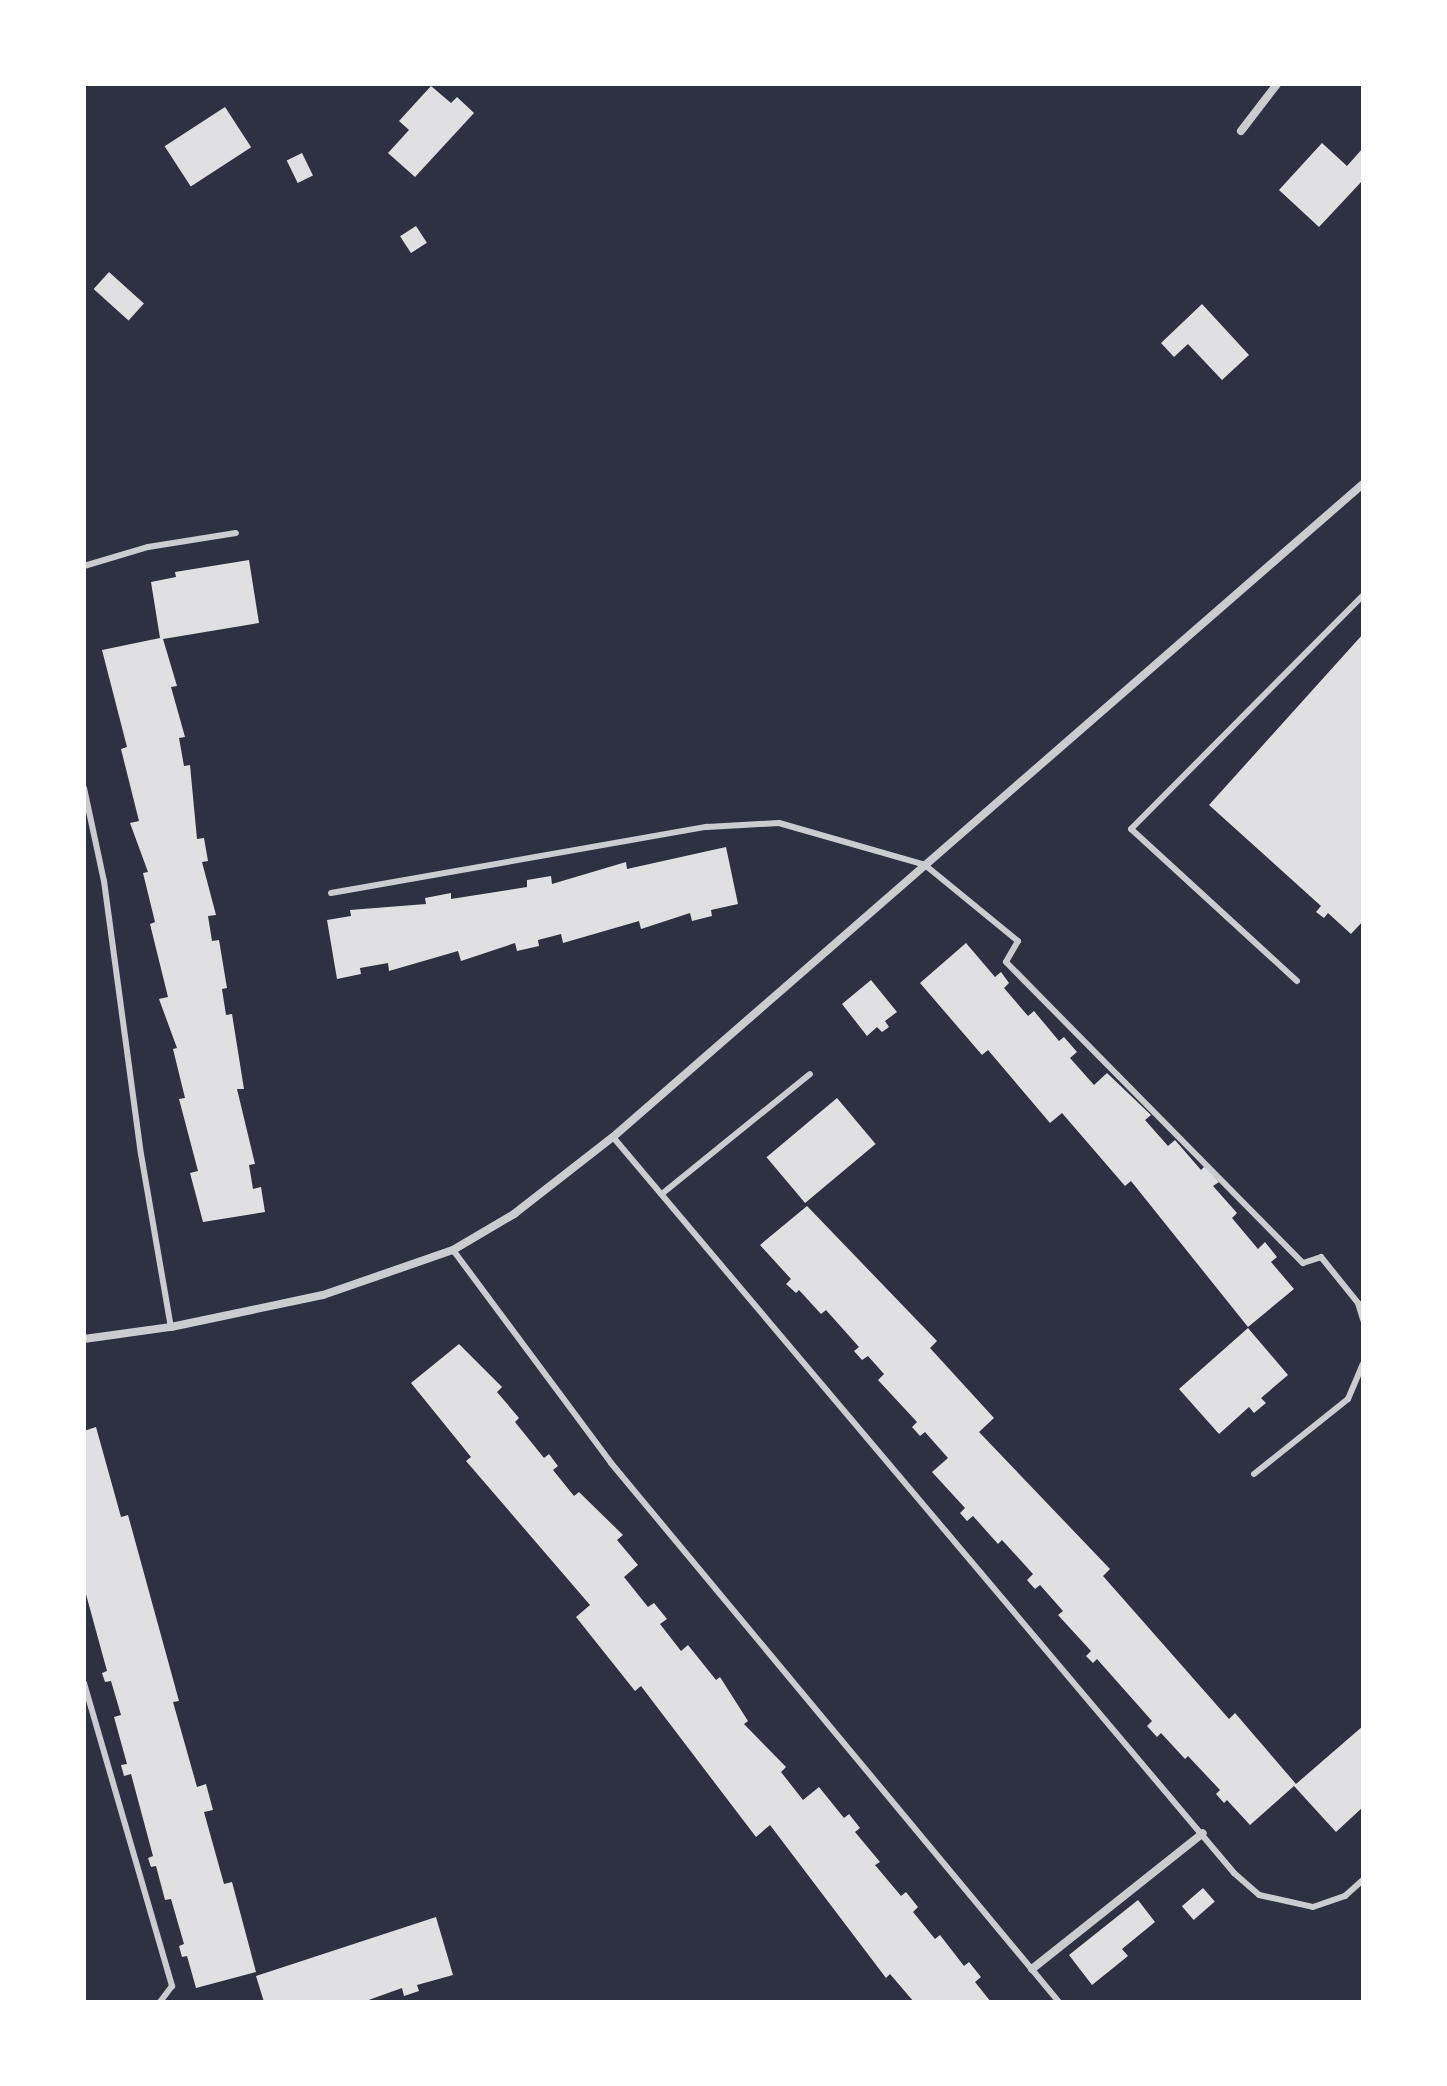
<!DOCTYPE html>
<style>
body{margin:0}
#map{position:relative;width:1447px;height:2086px;overflow:hidden;background:#2d3142;font-family:Rubik,sans-serif}
div>[style]{position:absolute}
.building>*{inset:0;background:#e0e0e3;transform-origin:0 0}
.service>*{height:6px;margin:-3px;padding:0 3px;transform-origin:3px;border-radius:3px;background:#caccd0}
.minor>*{height:8px;margin:-4px;padding:0 4px;transform-origin:4px;border-radius:4px;background:#caccd0}
span{translate:-50% -50%;white-space:nowrap;text-align:center;line-height:1.15;-webkit-text-stroke:6px #fff;paint-order:stroke}
.frame{position:absolute;inset:0;border:86px solid #fff;pointer-events:none}
</style>
<div id="map">
<div class="building">
<div style="clip-path:polygon(431px 86px,451px 103px,457px 97px,474px 113px,415px 177px,388px 153px,409px 130px,399px 121px)"></div>
<div style="left:225px;top:107px;width:48px;height:72px;rotate:57deg"></div>
<div style="clip-path:polygon(1322px 143px,1347px 166px,1363px 148px,1363px 180px,1319px 227px,1279px 190px)"></div>
<div style="left:302px;top:153px;width:25px;height:17px;rotate:64deg"></div>
<div style="left:416px;top:226px;width:20px;height:19px;rotate:57deg"></div>
<div style="left:109px;top:272px;width:47px;height:23px;rotate:42deg"></div>
<div style="clip-path:polygon(1202px 304px,1249px 355px,1222px 380px,1188px 344px,1174px 357px,1161px 343px)"></div>
<div style="clip-path:polygon(249px 560px,259px 623px,163px 639px,177px 686px,171px 687px,185px 737px,179px 738px,184px 766px,190px 765px,197px 839px,204px 838px,208px 861px,202px 862px,216px 915px,208px 916px,212px 941px,219px 940px,227px 988px,222px 989px,226px 1015px,232px 1014px,244px 1089px,237px 1089px,255px 1164px,249px 1165px,253px 1189px,261px 1187px,265px 1212px,203px 1222px,190px 1173px,198px 1171px,179px 1099px,185px 1098px,173px 1049px,177px 1048px,159px 999px,168px 997px,150px 924px,155px 922px,143px 873px,148px 872px,130px 823px,139px 821px,121px 749px,127px 747px,102px 650px,160px 638px,151px 582px,176px 577px,175px 572px)"></div>
<div style="clip-path:polygon(1363px 634px,1363px 921px,1351px 934px,1328px 913px,1324px 918px,1316px 912px,1321px 906px,1209px 805px)"></div>
<div style="clip-path:polygon(726px 847px,738px 904px,711px 910px,712px 916px,692px 921px,690px 913px,641px 929px,639px 921px,563px 943px,561px 934px,538px 940px,539px 946px,517px 951px,515px 943px,461px 961px,458px 951px,389px 971px,388px 963px,360px 968px,361px 974px,337px 979px,327px 920px,351px 916px,350px 910px,426px 904px,425px 898px,451px 893px,451px 899px,527px 887px,527px 880px,551px 876px,552px 884px,626px 862px,627px 869px)"></div>
<div style="clip-path:polygon(966px 943px,995px 977px,1001px 972px,1009px 983px,1004px 988px,1028px 1016px,1034px 1011px,1059px 1041px,1064px 1037px,1077px 1052px,1070px 1058px,1094px 1085px,1107px 1073px,1151px 1115px,1145px 1120px,1168px 1146px,1175px 1140px,1201px 1170px,1205px 1166px,1219px 1182px,1213px 1186px,1237px 1213px,1232px 1218px,1258px 1249px,1265px 1242px,1277px 1257px,1271px 1262px,1294px 1289px,1248px 1327px,1131px 1181px,1125px 1186px,1062px 1113px,1050px 1123px,988px 1050px,982px 1055px,920px 983px)"></div>
<div style="clip-path:polygon(871px 980px,897px 1012px,885px 1021px,889px 1027px,882px 1032px,877px 1027px,867px 1036px,842px 1004px)"></div>
<div style="left:837px;top:1098px;width:60px;height:92px;rotate:50deg"></div>
<div style="clip-path:polygon(807px 1206px,937px 1341px,930px 1348px,994px 1418px,979px 1432px,1110px 1569px,1103px 1576px,1229px 1719px,1235px 1713px,1296px 1784px,1363px 1726px,1363px 1807px,1336px 1832px,1294px 1786px,1250px 1825px,1227px 1800px,1224px 1803px,1216px 1794px,1220px 1790px,1188px 1756px,1185px 1759px,1161px 1733px,1157px 1737px,1147px 1726px,1152px 1721px,1097px 1659px,1093px 1663px,1086px 1656px,1091px 1651px,1058px 1615px,1063px 1611px,1040px 1585px,1035px 1589px,1027px 1580px,1033px 1574px,1002px 1540px,998px 1544px,973px 1516px,967px 1521px,960px 1513px,965px 1508px,932px 1472px,948px 1458px,925px 1432px,920px 1436px,912px 1427px,917px 1422px,878px 1380px,884px 1374px,868px 1356px,862px 1360px,854px 1351px,859px 1347px,826px 1310px,821px 1314px,799px 1290px,796px 1293px,786px 1284px,791px 1279px,760px 1245px)"></div>
<div style="clip-path:polygon(1248px 1328px,1288px 1375px,1261px 1398px,1266px 1403px,1254px 1413px,1249px 1407px,1219px 1434px,1179px 1389px)"></div>
<div style="clip-path:polygon(459px 1344px,502px 1387px,497px 1392px,519px 1418px,515px 1422px,544px 1458px,549px 1454px,558px 1466px,553px 1470px,574px 1496px,579px 1492px,623px 1535px,617px 1540px,638px 1565px,624px 1577px,648px 1607px,654px 1603px,667px 1619px,660px 1624px,681px 1651px,688px 1645px,716px 1680px,720px 1677px,748px 1721px,744px 1724px,786px 1767px,781px 1772px,803px 1800px,819px 1787px,844px 1818px,849px 1814px,860px 1828px,855px 1832px,880px 1862px,875px 1865px,901px 1896px,906px 1892px,918px 1907px,913px 1912px,935px 1939px,940px 1935px,964px 1966px,969px 1962px,981px 1977px,975px 1982px,991px 2002px,914px 2002px,890px 1974px,886px 1978px,770px 1825px,756px 1837px,641px 1686px,635px 1691px,576px 1617px,590px 1605px,466px 1461px,471px 1457px,411px 1383px)"></div>
<div style="clip-path:polygon(96px 1427px,121px 1517px,128px 1515px,179px 1701px,173px 1702px,197px 1787px,206px 1784px,213px 1810px,204px 1812px,224px 1884px,232px 1882px,256px 1972px,196px 1988px,187px 1956px,182px 1957px,179px 1946px,184px 1944px,171px 1899px,165px 1900px,156px 1866px,151px 1867px,148px 1858px,153px 1856px,131px 1774px,124px 1776px,121px 1765px,127px 1764px,114px 1717px,121px 1715px,111px 1681px,105px 1682px,102px 1673px,107px 1671px,84px 1587px,84px 1431px)"></div>
<div style="left:1203px;top:1888px;width:18px;height:28px;rotate:49deg"></div>
<div style="clip-path:polygon(1138px 1900px,1155px 1922px,1122px 1949px,1128px 1956px,1092px 1985px,1069px 1955px)"></div>
<div style="clip-path:polygon(436px 1917px,453px 1975px,417px 1985px,419px 1991px,404px 1996px,402px 1988px,363px 2002px,264px 2002px,256px 1976px)"></div>
</div>
<div class="service">
<div style="left:84px;top:566px;width:67px;rotate:-16.5deg"></div>
<div style="left:148px;top:547px;width:89px;rotate:-9deg"></div>
<div style="left:84px;top:788px;width:95px;rotate:77.9deg"></div>
<div style="left:104px;top:881px;width:275px;rotate:82.3deg"></div>
<div style="left:141px;top:1154px;width:176px;rotate:80.2deg"></div>
<div style="left:331px;top:893px;width:382px;rotate:-10deg"></div>
<div style="left:707px;top:827px;width:72px;rotate:-3.2deg"></div>
<div style="left:779px;top:823px;width:152px;rotate:16deg"></div>
<div style="left:925px;top:865px;width:120px;rotate:39.3deg"></div>
<div style="left:1018px;top:941px;width:24px;rotate:120deg"></div>
<div style="left:1006px;top:962px;width:423px;rotate:45.4deg"></div>
<div style="left:1303px;top:1263px;width:19px;rotate:-18deg"></div>
<div style="left:1321px;top:1257px;width:59px;rotate:51.2deg"></div>
<div style="left:1358px;top:1303px;width:17px;rotate:73deg"></div>
<div style="left:1297px;top:981px;width:225px;rotate:-137.5deg"></div>
<div style="left:1131px;top:829px;width:330px;rotate:-45.2deg"></div>
<div style="left:613px;top:1137px;width:963px;rotate:49.84deg"></div>
<div style="left:1234px;top:1873px;width:33px;rotate:41deg"></div>
<div style="left:1259px;top:1895px;width:55px;rotate:12.5deg"></div>
<div style="left:1313px;top:1907px;width:34px;rotate:-19deg"></div>
<div style="left:1345px;top:1896px;width:24px;rotate:-42deg"></div>
<div style="left:663px;top:1193px;width:189px;rotate:-39deg"></div>
<div style="left:453px;top:1250px;width:265px;rotate:53.4deg"></div>
<div style="left:611px;top:1463px;width:701px;rotate:50.27deg"></div>
<div style="left:1254px;top:1474px;width:120px;rotate:-38.6deg"></div>
<div style="left:1348px;top:1399px;width:38px;rotate:-67deg"></div>
<div style="left:84px;top:1683px;width:316px;rotate:73.8deg"></div>
<div style="left:172px;top:1986px;width:20px;rotate:127deg"></div>
</div>
<div class="minor">
<div style="left:1241px;top:131px;width:59px;rotate:-52.5deg"></div>
<div style="left:84px;top:1339px;width:88px;rotate:-7.9deg"></div>
<div style="left:171px;top:1327px;width:155px;rotate:-11.9deg"></div>
<div style="left:323px;top:1295px;width:138px;rotate:-19.1deg"></div>
<div style="left:453px;top:1250px;width:71px;rotate:-30.5deg"></div>
<div style="left:514px;top:1214px;width:125px;rotate:-37.9deg"></div>
<div style="left:613px;top:1137px;width:994px;rotate:-41.05deg"></div>
<div style="left:1032px;top:1969px;width:218px;rotate:-38.5deg"></div>
</div>
<div class="frame"></div>
</div>
